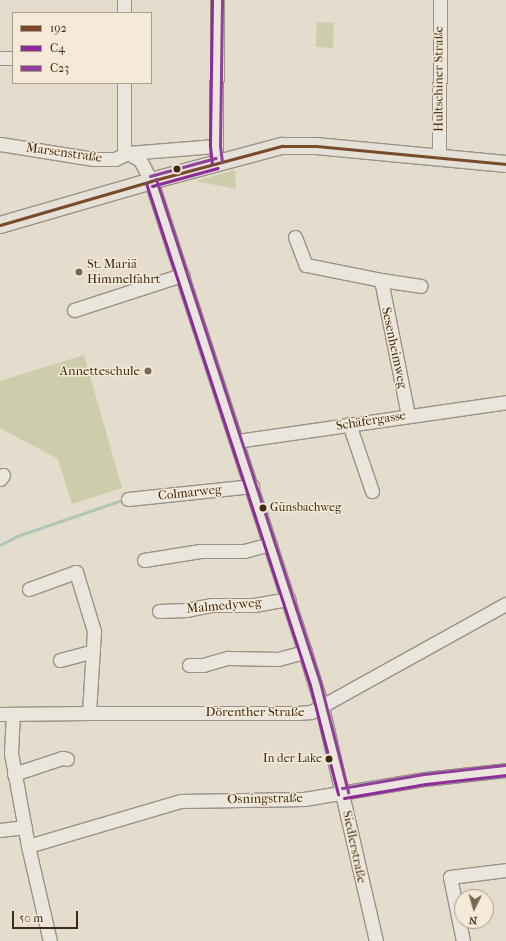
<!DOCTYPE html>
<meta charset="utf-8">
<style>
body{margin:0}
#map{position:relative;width:506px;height:941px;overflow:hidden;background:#e4dccc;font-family:"IM FELL French Canon",serif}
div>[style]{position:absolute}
.green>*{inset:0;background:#cdcdac;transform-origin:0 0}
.stream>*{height:2.5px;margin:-1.25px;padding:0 1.25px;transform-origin:1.25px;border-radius:1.25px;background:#b0c6ba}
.roads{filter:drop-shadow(1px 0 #999286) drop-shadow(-1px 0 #999286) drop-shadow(0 1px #999286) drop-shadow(0 -1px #999286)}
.minor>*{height:13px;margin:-6.5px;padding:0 6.5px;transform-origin:6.5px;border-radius:6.5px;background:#eae5dd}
.major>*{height:16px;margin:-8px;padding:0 8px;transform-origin:8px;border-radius:8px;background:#e6e1d8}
.bus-1>*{height:3px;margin:-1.5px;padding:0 1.5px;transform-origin:1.5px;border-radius:1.5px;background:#7a4b2a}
.bus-2>*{height:3px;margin:-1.5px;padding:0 1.5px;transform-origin:1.5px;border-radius:1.5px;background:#8c2b99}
.bus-3>*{height:3px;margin:-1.5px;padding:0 1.5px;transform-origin:1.5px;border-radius:1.5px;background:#8f4098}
.dots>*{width:11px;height:11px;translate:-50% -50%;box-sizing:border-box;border:2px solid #f4ead7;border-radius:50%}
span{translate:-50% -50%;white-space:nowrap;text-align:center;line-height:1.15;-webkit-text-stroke:3px #f4ead7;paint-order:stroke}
.bus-label{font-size:12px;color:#3f2a13}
.left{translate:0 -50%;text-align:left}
.right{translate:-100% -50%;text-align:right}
.street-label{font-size:13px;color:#3f2a13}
.poi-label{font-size:13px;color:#3f2a13}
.legend{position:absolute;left:12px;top:12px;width:140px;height:72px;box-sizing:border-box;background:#f4ead7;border:1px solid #ac9d89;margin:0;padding:5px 7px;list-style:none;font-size:12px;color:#3f2a13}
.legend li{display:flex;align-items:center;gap:8px;height:20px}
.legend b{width:20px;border:1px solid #ac9d89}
.north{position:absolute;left:454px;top:889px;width:40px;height:40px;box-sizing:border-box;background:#f4ead7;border:1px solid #ac9d89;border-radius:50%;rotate:185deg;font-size:11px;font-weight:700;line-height:16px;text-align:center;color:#3f2a13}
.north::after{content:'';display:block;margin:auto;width:14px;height:18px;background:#796854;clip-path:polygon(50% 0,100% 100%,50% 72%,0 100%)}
.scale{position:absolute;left:12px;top:911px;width:66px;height:18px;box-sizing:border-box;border:2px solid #3f2a13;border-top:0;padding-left:5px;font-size:12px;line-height:14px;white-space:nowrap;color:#3f2a13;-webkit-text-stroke:3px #f4ead7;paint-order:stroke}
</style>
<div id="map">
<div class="green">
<div style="left:317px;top:22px;width:17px;height:25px;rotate:3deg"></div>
<div style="clip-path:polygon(235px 170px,236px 189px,195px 181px)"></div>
<div style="clip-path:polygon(84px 355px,122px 488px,72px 504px,58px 459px,0 428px,0 381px)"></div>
</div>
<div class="stream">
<div style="left:0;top:545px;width:22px;rotate:-27deg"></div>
<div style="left:20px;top:535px;width:108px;rotate:-18.9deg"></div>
</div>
<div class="roads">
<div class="minor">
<div style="left:124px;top:13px;width:13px;rotate:-90deg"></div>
<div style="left:0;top:58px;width:13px"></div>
<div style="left:124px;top:83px;width:65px;rotate:90deg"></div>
<div style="left:124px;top:148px;width:6px;rotate:51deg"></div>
<div style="left:128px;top:153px;width:14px;rotate:30deg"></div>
<div style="left:140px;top:160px;width:24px;rotate:62deg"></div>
<div style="left:151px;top:181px;width:496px;rotate:71.9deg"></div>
<div style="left:305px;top:652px;width:58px;rotate:72.8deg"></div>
<div style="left:322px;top:707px;width:240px;rotate:77deg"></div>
<div style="left:0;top:144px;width:95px;rotate:9.1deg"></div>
<div style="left:94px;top:159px;width:21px"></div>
<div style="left:115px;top:159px;width:14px;rotate:-25deg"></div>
<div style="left:128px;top:153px;width:87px;rotate:-4.6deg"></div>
<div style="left:216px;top:155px;width:155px;rotate:-89.6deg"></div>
<div style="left:439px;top:157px;width:157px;rotate:-89.6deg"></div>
<div style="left:295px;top:237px;width:30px;rotate:69deg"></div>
<div style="left:306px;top:265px;width:76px;rotate:11.3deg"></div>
<div style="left:381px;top:280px;width:138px;rotate:78.7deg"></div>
<div style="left:381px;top:280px;width:40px;rotate:8.5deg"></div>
<div style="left:74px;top:310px;width:114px;rotate:-18deg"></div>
<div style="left:349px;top:424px;width:71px;rotate:71.1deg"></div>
<div style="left:237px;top:441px;width:272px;rotate:-8.2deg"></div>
<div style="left:0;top:479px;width:5px;rotate:-53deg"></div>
<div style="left:128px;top:499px;width:125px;rotate:-6deg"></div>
<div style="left:144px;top:560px;width:57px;rotate:-9.1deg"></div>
<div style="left:200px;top:551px;width:44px"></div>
<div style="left:244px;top:551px;width:27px;rotate:-15deg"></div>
<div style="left:29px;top:589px;width:50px;rotate:-19.9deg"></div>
<div style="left:76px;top:572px;width:62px;rotate:73deg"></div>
<div style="left:94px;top:631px;width:82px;rotate:93.5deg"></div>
<div style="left:159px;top:611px;width:27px;rotate:-2deg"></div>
<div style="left:186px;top:610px;width:25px;rotate:-11deg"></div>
<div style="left:211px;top:605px;width:43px"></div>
<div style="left:254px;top:605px;width:35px;rotate:-10deg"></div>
<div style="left:60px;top:660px;width:34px;rotate:-15deg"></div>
<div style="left:189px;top:665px;width:14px"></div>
<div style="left:203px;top:665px;width:26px;rotate:-16deg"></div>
<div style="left:228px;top:658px;width:50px;rotate:1.1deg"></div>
<div style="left:278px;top:659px;width:28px;rotate:-15deg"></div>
<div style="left:0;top:714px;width:89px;rotate:-0.6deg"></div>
<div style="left:89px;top:713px;width:209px"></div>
<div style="left:298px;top:713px;width:13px;rotate:-4deg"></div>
<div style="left:311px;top:712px;width:223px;rotate:-29deg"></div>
<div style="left:13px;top:714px;width:39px;rotate:93deg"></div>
<div style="left:11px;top:753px;width:95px;rotate:79.6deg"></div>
<div style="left:28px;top:846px;width:98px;rotate:77deg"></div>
<div style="left:14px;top:774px;width:51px;rotate:-18.4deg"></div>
<div style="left:62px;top:758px;width:5px;rotate:11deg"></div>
<div style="left:0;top:830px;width:25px;rotate:-7deg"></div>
<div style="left:28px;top:846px;width:159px;rotate:-16.4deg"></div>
<div style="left:181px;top:801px;width:123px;rotate:-0.9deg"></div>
<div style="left:304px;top:799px;width:123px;rotate:-9.4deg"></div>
<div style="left:425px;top:779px;width:81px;rotate:-6.3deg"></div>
<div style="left:463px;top:941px;width:65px;rotate:-101.5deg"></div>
<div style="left:450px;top:877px;width:56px;rotate:-7.1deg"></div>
</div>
<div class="major">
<div style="left:0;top:225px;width:157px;rotate:-16.2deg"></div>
<div style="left:151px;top:181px;width:136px;rotate:-15deg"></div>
<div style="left:282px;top:146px;width:34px"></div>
<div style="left:316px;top:146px;width:191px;rotate:5.4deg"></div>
</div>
</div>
<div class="bus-1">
<div style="left:0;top:225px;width:157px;rotate:-16.2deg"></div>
<div style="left:151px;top:181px;width:136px;rotate:-15deg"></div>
<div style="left:282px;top:146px;width:34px"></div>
<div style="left:316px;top:146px;width:191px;rotate:5.4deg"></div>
</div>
<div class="bus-2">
<div style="left:212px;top:0;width:146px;rotate:90.8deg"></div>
<div style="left:210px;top:146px;width:18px;rotate:84deg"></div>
<div style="left:146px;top:183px;width:528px;rotate:71.91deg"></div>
<div style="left:310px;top:685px;width:113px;rotate:75.6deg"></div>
<div style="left:152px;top:186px;width:68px;rotate:-15.3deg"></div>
<div style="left:344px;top:798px;width:83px;rotate:-9.7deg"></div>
<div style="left:426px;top:784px;width:81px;rotate:-6.4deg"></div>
</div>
<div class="bus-3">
<div style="left:222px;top:162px;width:16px;rotate:-97deg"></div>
<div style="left:220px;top:146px;width:146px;rotate:-89.2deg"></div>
<div style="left:150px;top:176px;width:68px;rotate:-15.3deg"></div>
<div style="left:156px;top:179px;width:529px;rotate:71.94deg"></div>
<div style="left:320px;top:682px;width:114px;rotate:75.7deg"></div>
<div style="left:342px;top:788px;width:83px;rotate:-9.7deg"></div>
<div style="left:424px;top:774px;width:81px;rotate:-6.3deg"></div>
</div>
<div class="dots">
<div style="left:177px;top:169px;background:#3f2a13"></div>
<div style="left:79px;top:272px;background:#796854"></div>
<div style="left:148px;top:371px;background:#796854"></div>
<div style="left:263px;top:508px;background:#3f2a13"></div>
<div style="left:329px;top:759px;background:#3f2a13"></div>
</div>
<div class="bus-label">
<span class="left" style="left:270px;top:508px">Günsbachweg</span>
<span class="right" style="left:322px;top:759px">In der Lake</span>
</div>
<div class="street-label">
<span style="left:439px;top:79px;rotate:-90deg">Hultschiner Straße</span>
<span style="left:64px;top:153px;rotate:8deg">Marsenstraße</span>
<span style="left:394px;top:348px;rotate:78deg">Sesenheimweg</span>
<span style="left:371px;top:421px;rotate:-9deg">Schäfergasse</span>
<span style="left:190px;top:493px;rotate:-6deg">Colmarweg</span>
<span style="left:224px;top:606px;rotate:-5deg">Malmedyweg</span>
<span style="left:255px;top:712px">Dörenther Straße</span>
<span style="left:265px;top:799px;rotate:-1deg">Osningstraße</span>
<span style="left:354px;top:847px;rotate:78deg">Siedlerstraße</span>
</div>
<div class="poi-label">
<span class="left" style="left:87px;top:272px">St. Mariä<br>Himmelfahrt</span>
<span class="right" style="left:140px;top:371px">Annetteschule</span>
</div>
<ul class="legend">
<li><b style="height:5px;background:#7a4b2a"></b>192</li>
<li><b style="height:5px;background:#8c2b99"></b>C4</li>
<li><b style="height:5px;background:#8f4098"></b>C23</li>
</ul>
<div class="north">N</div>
<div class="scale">50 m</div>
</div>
